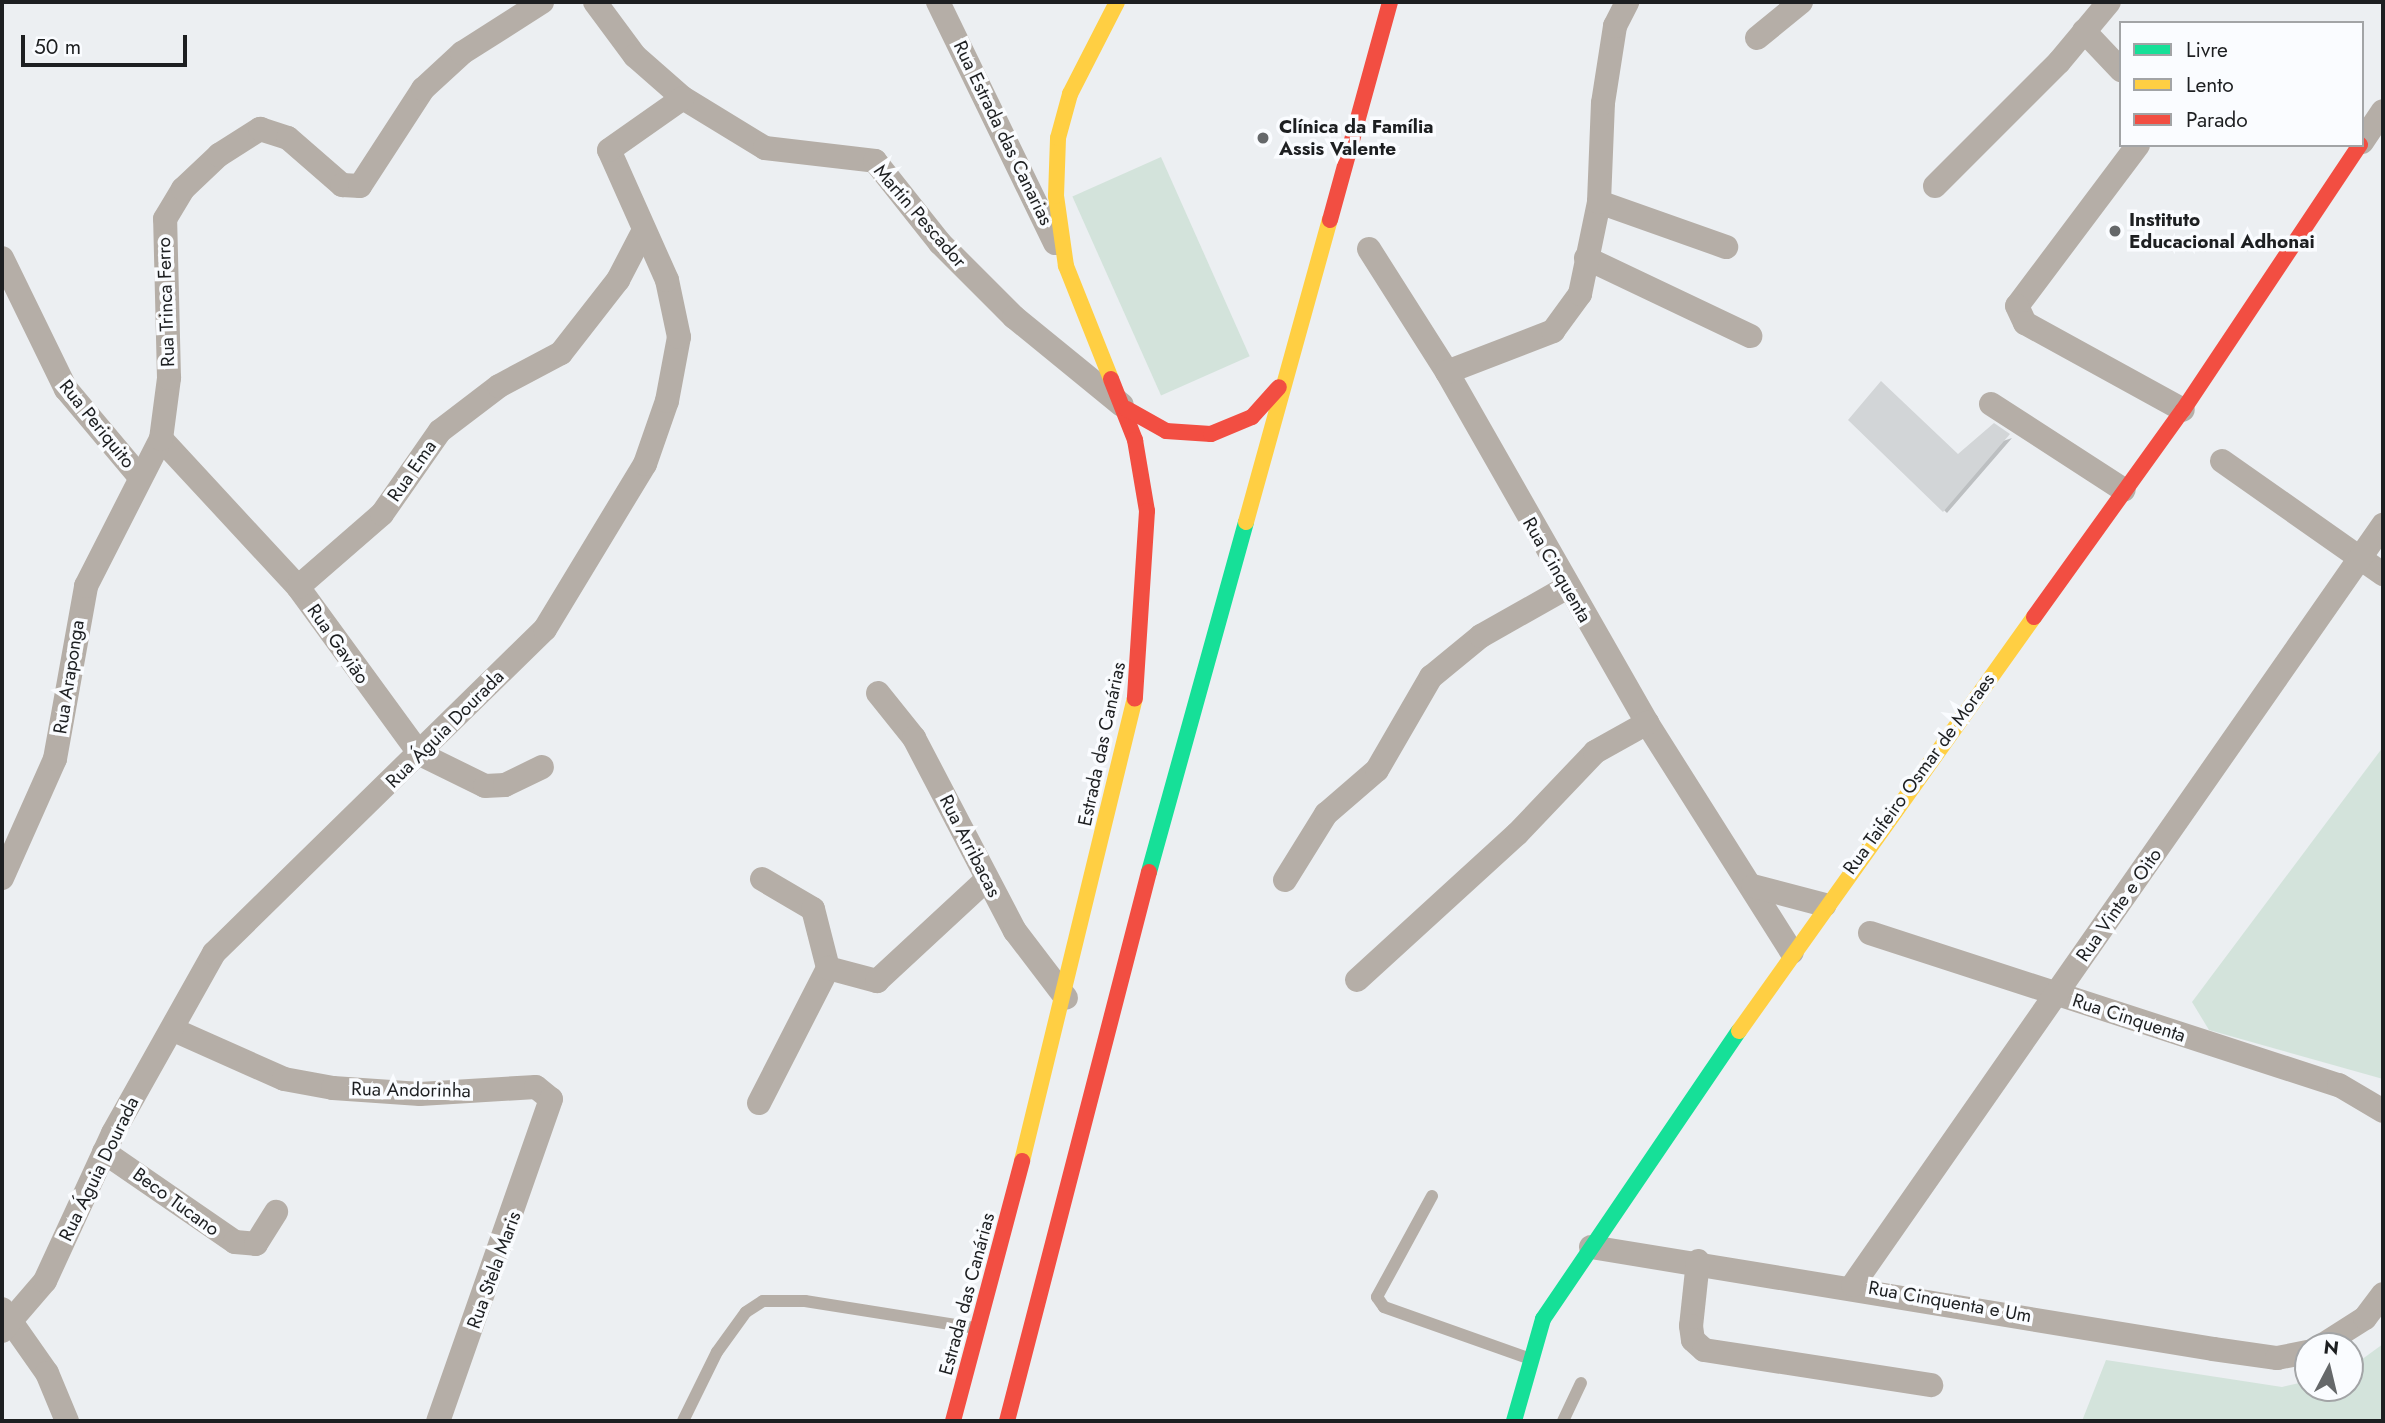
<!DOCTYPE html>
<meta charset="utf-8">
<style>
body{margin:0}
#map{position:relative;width:2385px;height:1423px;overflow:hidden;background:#eceff2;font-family:Jost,sans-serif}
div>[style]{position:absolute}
.green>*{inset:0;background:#d3e3db;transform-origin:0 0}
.shadow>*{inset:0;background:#0003}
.building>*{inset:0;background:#d2d5d7}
.lane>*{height:12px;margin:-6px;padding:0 6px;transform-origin:6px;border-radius:6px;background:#b5aea7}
.street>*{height:24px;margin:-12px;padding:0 12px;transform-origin:12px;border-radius:12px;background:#b5aea7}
.fast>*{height:16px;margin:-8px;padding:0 8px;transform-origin:8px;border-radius:8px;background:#16e098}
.slow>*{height:16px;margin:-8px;padding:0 8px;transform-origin:8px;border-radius:8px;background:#ffcf43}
.jam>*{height:16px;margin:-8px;padding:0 8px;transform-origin:8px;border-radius:8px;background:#f24e42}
.dots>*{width:19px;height:19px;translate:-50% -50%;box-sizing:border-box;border:4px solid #fafcff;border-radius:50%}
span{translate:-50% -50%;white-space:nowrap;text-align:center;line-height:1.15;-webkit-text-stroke:7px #fafcff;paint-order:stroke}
.poi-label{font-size:19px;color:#1d1f21;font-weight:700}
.left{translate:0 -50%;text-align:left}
.street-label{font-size:19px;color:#1d1f21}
.frame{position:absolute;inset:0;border:4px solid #1d1f21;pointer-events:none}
.legend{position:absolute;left:2119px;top:21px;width:245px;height:126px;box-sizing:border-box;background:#fafcff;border:2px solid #a2a4a6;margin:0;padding:9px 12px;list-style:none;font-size:21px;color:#1d1f21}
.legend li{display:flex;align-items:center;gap:14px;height:35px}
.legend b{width:35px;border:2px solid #a2a4a6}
.north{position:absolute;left:2294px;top:1332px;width:70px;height:70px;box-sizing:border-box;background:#fafcff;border:2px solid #a2a4a6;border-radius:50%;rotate:7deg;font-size:19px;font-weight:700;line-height:28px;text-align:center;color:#1d1f21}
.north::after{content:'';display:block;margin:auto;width:24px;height:32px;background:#65686a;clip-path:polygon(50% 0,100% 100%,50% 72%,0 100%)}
.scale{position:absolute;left:21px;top:35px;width:166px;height:32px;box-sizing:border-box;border:4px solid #1d1f21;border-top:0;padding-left:9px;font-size:21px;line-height:24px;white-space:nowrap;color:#1d1f21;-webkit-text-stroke:5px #fafcff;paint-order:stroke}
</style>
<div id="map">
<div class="green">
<div style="left:1161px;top:157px;width:218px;height:97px;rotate:66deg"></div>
<div style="clip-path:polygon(2383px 747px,2383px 1079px,2209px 1030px,2192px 1002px)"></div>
<div style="clip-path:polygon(2383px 1344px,2383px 1421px,2082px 1421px,2106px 1360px,2282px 1387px,2308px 1381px,2308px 1388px,2350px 1388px,2350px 1368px)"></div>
</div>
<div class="shadow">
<div style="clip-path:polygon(1850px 420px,1958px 456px,2012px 438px,1947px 513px)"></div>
</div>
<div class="building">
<div style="clip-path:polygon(1881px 381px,1958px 454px,1994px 423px,2010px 434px,1943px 512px,1848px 420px)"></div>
</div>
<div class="lane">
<div style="left:1432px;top:1196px;width:115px;rotate:118.6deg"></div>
<div style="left:1377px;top:1297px;width:12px;rotate:55deg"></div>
<div style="left:1384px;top:1307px;width:153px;rotate:19.5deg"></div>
<div style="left:683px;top:1421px;width:77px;rotate:-63.8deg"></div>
<div style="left:717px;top:1352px;width:49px;rotate:-54.1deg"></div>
<div style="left:746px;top:1312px;width:20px;rotate:-33deg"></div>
<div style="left:763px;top:1301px;width:42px"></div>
<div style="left:805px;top:1301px;width:173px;rotate:9deg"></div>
<div style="left:1563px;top:1421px;width:42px;rotate:-64.7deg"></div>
</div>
<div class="street">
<div style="left:595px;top:2px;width:67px;rotate:53.5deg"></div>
<div style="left:635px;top:56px;width:64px;rotate:41.2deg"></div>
<div style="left:683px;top:98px;width:96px;rotate:31.4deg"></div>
<div style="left:765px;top:148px;width:111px;rotate:6.7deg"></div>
<div style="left:875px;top:161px;width:105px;rotate:51.6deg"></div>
<div style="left:940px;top:243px;width:105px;rotate:45deg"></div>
<div style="left:1014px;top:317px;width:139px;rotate:39.2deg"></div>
<div style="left:938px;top:2px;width:268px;rotate:64.1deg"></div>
<div style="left:2084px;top:31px;width:54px;rotate:46.5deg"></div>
<div style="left:1757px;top:38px;width:57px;rotate:-39.3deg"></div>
<div style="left:2362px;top:142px;width:37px;rotate:-56deg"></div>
<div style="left:2138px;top:145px;width:201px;rotate:126.9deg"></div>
<div style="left:2017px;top:306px;width:19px;rotate:65deg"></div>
<div style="left:2025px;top:323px;width:180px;rotate:28.8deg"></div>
<div style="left:1935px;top:186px;width:175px;rotate:-45deg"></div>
<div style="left:2059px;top:62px;width:78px;rotate:-50.2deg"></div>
<div style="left:1599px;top:202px;width:135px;rotate:19.5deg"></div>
<div style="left:1369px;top:249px;width:146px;rotate:57.6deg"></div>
<div style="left:1447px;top:372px;width:404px;rotate:60.3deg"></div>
<div style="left:1647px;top:723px;width:271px;rotate:57.7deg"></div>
<div style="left:2px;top:258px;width:146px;rotate:64deg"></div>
<div style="left:66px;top:389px;width:114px;rotate:50deg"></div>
<div style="left:1586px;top:258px;width:182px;rotate:25.4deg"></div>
<div style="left:1447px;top:372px;width:114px;rotate:-21.1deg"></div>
<div style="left:1553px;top:331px;width:46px;rotate:-53.9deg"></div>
<div style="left:1580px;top:294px;width:94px;rotate:-78.3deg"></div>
<div style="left:1599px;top:202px;width:99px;rotate:-87.7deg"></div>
<div style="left:1603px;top:103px;width:78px;rotate:-81.1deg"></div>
<div style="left:1615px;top:26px;width:27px;rotate:-63deg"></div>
<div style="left:1991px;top:404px;width:158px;rotate:32.9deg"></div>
<div style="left:161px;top:439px;width:202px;rotate:47.2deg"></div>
<div style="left:298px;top:587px;width:207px;rotate:53.9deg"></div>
<div style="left:420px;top:754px;width:72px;rotate:26.2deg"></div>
<div style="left:485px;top:786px;width:20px;rotate:-3deg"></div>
<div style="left:505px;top:785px;width:41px;rotate:-25.9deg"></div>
<div style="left:2222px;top:461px;width:197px;rotate:35.1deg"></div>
<div style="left:298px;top:587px;width:111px;rotate:-41deg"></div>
<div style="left:382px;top:514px;width:101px;rotate:-55.1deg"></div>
<div style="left:440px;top:431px;width:74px;rotate:-37.3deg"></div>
<div style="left:499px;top:386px;width:70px;rotate:-28deg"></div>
<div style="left:561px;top:353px;width:93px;rotate:-52deg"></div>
<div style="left:618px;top:280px;width:56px;rotate:-62.5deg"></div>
<div style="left:878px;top:693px;width:58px;rotate:51.3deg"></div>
<div style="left:914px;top:738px;width:218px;rotate:62.4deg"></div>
<div style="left:1015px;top:931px;width:84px;rotate:52.7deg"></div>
<div style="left:2px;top:878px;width:130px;rotate:-66deg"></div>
<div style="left:55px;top:759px;width:176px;rotate:-79.8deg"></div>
<div style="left:86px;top:586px;width:165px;rotate:-63deg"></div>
<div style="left:161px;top:439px;width:62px;rotate:-82.5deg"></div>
<div style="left:169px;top:378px;width:159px;rotate:-91.4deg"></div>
<div style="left:165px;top:219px;width:35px;rotate:-59deg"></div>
<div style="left:183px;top:189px;width:50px;rotate:-43.4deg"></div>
<div style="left:219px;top:155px;width:49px;rotate:-32.4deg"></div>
<div style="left:260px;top:129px;width:29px;rotate:18deg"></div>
<div style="left:288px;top:138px;width:72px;rotate:41deg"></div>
<div style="left:342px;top:185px;width:18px;rotate:3deg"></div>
<div style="left:360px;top:186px;width:116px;rotate:-57deg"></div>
<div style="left:423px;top:89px;width:53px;rotate:-42.7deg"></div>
<div style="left:462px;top:53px;width:95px;rotate:-32.5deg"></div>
<div style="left:762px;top:879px;width:59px;rotate:30.5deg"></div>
<div style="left:813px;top:909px;width:61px;rotate:75.7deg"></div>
<div style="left:1285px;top:880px;width:78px;rotate:-58.2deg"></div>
<div style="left:1326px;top:814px;width:67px;rotate:-40.8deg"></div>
<div style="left:1377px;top:770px;width:108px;rotate:-59.9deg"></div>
<div style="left:1431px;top:677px;width:65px;rotate:-39.4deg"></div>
<div style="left:1481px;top:636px;width:98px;rotate:-29.5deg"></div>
<div style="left:1753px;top:886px;width:74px;rotate:14.8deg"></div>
<div style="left:1870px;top:933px;width:493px;rotate:18deg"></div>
<div style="left:2339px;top:1085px;width:51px;rotate:30.6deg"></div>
<div style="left:1357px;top:980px;width:217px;rotate:-42.4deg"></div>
<div style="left:1517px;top:834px;width:113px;rotate:-46.4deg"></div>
<div style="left:1595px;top:752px;width:60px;rotate:-29.1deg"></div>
<div style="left:174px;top:1030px;width:120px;rotate:24deg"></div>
<div style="left:284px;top:1079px;width:50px;rotate:10.4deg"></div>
<div style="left:333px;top:1088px;width:87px;rotate:3.9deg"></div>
<div style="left:420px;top:1094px;width:116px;rotate:-3.5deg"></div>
<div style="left:536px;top:1087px;width:19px;rotate:39deg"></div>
<div style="left:551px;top:1099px;width:341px;rotate:109.3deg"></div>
<div style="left:759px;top:1103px;width:152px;rotate:-62.9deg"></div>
<div style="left:828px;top:968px;width:51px;rotate:14.9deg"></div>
<div style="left:877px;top:981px;width:149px;rotate:-42.8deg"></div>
<div style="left:104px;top:1152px;width:159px;rotate:34.5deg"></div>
<div style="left:235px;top:1242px;width:21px;rotate:5deg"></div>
<div style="left:256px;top:1244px;width:38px;rotate:-58deg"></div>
<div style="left:1591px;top:1247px;width:630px;rotate:9.31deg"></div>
<div style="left:2213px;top:1349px;width:65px;rotate:8deg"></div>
<div style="left:2277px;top:1358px;width:32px;rotate:-11deg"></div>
<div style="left:1698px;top:1261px;width:65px;rotate:96.1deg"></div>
<div style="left:1691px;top:1326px;width:14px;rotate:82deg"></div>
<div style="left:1693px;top:1340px;width:15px;rotate:42deg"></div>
<div style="left:1704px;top:1350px;width:230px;rotate:8.8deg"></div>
<div style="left:1853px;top:1285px;width:927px;rotate:-55.11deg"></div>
<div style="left:2px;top:1309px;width:78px;rotate:54.9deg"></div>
<div style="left:47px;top:1373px;width:52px;rotate:67.4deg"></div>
<div style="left:2px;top:1331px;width:66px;rotate:-49.3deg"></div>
<div style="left:45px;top:1281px;width:163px;rotate:-65.3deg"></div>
<div style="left:113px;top:1133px;width:206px;rotate:-60.7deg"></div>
<div style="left:214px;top:953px;width:463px;rotate:-44.4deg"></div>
<div style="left:545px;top:629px;width:193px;rotate:-58.8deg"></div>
<div style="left:645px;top:464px;width:67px;rotate:-70.8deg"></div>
<div style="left:667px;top:401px;width:65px;rotate:-79.4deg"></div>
<div style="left:679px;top:337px;width:58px;rotate:-101.9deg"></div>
<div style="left:667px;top:280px;width:142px;rotate:-114deg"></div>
<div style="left:609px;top:150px;width:90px;rotate:-35.1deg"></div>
<div style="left:2321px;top:1346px;width:52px;rotate:-32.5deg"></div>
<div style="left:2365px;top:1318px;width:30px;rotate:-53deg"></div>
</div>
<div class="fast">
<div style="left:1149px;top:872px;width:363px;rotate:-74.5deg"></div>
<div style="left:1514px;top:1421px;width:106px;rotate:-74.1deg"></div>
<div style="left:1543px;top:1319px;width:348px;rotate:-55.8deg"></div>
</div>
<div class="slow">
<div style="left:1111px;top:379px;width:122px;rotate:-111.7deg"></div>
<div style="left:1066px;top:266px;width:71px;rotate:-98.1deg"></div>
<div style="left:1056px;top:196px;width:58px;rotate:-88deg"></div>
<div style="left:1058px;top:138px;width:46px;rotate:-74.7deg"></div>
<div style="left:1070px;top:94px;width:103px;rotate:-62.9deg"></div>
<div style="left:1246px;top:522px;width:313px;rotate:-74.5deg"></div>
<div style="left:1739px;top:1031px;width:508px;rotate:-54.53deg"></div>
<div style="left:1022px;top:1161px;width:476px;rotate:-76.3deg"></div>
</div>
<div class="jam">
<div style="left:1330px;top:220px;width:226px;rotate:-74.6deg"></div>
<div style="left:1111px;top:379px;width:66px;rotate:68.5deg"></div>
<div style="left:1135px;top:440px;width:72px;rotate:80.4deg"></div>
<div style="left:1147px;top:511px;width:188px;rotate:93.7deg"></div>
<div style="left:1127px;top:409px;width:45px;rotate:29.4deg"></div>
<div style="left:1166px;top:431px;width:45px;rotate:3.8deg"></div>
<div style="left:1211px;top:434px;width:44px;rotate:-22.5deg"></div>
<div style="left:1252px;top:417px;width:40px;rotate:-48deg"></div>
<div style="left:2034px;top:617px;width:255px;rotate:-54.3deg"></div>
<div style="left:2183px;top:410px;width:319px;rotate:-56.3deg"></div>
<div style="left:953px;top:1421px;width:269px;rotate:-75.1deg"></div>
<div style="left:1007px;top:1421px;width:567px;rotate:-75.5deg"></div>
</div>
<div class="dots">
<div style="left:1263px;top:138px;background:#65686a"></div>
<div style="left:2115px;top:231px;background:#65686a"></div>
</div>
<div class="poi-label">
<span class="left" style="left:1279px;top:138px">Clínica da Família<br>Assis Valente</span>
<span class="left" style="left:2129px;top:231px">Instituto<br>Educacional Adhonai</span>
</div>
<div class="street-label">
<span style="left:1003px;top:133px;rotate:64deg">Rua Estrada das Canarias</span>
<span style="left:920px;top:216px;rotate:49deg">Martin Pescador</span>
<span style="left:166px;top:302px;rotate:-92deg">Rua Trinca Ferro</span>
<span style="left:97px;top:424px;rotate:51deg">Rua Periquito</span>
<span style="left:412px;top:471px;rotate:-55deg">Rua Ema</span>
<span style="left:1557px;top:570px;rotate:60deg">Rua Cinquenta</span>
<span style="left:338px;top:644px;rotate:55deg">Rua Gavião</span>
<span style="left:69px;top:677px;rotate:-81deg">Rua Araponga</span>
<span style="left:445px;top:729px;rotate:-45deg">Rua Águia Dourada</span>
<span style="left:1102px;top:744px;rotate:-78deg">Estrada das Canárias</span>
<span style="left:1919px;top:774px;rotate:-54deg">Rua Taifeiro Osmar de Moraes</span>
<span style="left:970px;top:846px;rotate:63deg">Rua Arribacas</span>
<span style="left:2119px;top:905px;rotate:-55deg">Rua Vinte e Oito</span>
<span style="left:2129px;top:1018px;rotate:18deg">Rua Cinquenta</span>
<span style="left:411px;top:1090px;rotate:1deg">Rua Andorinha</span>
<span style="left:99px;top:1169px;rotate:-64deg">Rua Águia Dourada</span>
<span style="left:176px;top:1202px;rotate:36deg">Beco Tucano</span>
<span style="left:494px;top:1270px;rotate:-70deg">Rua Stela Maris</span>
<span style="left:967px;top:1294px;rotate:-75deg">Estrada das Canárias</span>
<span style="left:1950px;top:1302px;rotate:10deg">Rua Cinquenta e Um</span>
</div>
<div class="frame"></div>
<ul class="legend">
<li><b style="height:9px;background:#16e098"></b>Livre</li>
<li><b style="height:9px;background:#ffcf43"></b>Lento</li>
<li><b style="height:9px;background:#f24e42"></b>Parado</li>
</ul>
<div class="north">N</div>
<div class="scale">50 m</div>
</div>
